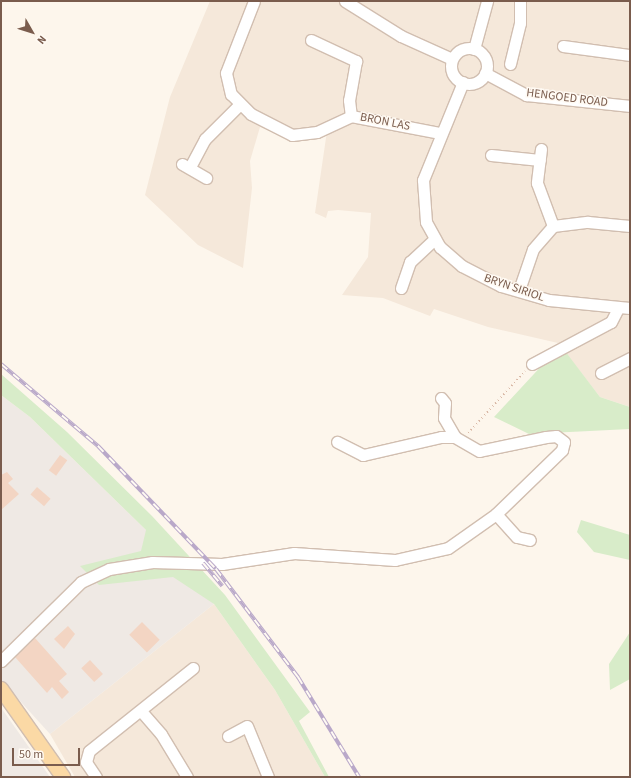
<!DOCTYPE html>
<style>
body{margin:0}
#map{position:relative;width:631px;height:778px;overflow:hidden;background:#fdf6ec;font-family:"Source Sans 3",sans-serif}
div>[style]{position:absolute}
.residential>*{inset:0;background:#f5e8da}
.industrial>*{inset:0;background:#efe9e4}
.green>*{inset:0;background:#d8ecc9}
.building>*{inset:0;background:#f3d5c3;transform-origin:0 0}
.path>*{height:1.5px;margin-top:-0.75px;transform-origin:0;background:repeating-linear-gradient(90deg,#d9b8a5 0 1px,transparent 0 4px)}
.roads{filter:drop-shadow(1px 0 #d1beb0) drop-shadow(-1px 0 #d1beb0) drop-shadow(0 1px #d1beb0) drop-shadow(0 -1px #d1beb0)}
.minor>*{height:11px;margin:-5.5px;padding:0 5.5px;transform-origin:5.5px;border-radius:5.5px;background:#fff}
.minor>.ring{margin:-5.5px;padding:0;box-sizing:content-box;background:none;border:11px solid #fff;border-radius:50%}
.major>*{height:14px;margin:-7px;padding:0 7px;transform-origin:7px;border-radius:7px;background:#fbd9a5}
.rail>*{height:4px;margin-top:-2px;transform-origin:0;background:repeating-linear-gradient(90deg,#fffaf3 0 8px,#b9a8c9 0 16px);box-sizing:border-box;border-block:1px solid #b9a8c9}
span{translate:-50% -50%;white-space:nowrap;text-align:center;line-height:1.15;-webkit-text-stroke:3px #fffaf3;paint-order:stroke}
.street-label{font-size:12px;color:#7a5c4d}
.frame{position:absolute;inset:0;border:2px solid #7a5c4d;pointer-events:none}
.north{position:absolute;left:12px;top:12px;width:40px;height:40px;-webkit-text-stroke:3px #fffaf3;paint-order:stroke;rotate:129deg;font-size:11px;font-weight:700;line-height:16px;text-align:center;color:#7a5c4d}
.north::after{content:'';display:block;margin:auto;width:14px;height:18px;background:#7a5c4d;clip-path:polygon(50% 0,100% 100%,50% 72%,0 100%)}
.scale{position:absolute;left:12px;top:748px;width:68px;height:18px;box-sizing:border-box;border:2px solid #7a5c4d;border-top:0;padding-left:5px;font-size:12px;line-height:14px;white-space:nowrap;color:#7a5c4d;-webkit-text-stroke:3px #fffaf3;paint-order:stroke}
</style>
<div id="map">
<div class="residential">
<div style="clip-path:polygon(210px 1px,630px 1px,630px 407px,600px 397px,558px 343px,488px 327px,434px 309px,430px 316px,383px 298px,342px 295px,368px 257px,371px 213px,338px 210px,328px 211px,326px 218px,315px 213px,327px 131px,297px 142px,260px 127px,250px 161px,252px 188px,243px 268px,198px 245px,145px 195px,170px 97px)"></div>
<div style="clip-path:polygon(214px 604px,275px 690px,325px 777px,75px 777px,50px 734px)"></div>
</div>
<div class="industrial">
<div style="clip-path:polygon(1px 395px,30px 417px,146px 530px,214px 604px,50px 734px,1px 680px)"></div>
<div style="clip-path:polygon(2px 709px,50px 777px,1px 777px)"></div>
</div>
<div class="green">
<div style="clip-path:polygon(565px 351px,600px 397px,630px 407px,630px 429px,529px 434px,494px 417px,546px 361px)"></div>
<div style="clip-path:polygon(1px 374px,67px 432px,152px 516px,225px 595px,310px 712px,299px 721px,329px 777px,325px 777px,275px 690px,214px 604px,173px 577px,99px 585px,80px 566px,141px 551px,146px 530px,30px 417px,1px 395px)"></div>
<div style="clip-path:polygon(581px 520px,630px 535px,630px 560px,594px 552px,577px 532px)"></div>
<div style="clip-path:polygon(630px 632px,630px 679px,610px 690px,609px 664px)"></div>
</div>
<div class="building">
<div style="left:60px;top:455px;width:9px;height:19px;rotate:36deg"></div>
<div style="clip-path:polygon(7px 472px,13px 479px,8px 483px,19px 494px,1px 510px,1px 475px)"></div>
<div style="left:37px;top:487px;width:18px;height:10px;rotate:41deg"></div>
<div style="left:142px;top:622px;width:25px;height:18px;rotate:45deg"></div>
<div style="clip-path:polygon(68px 626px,75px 634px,64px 649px,54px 639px)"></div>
<div style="clip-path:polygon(35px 638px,67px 674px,59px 681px,69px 692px,62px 699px,52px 687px,47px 693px,15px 657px)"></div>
<div style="left:90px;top:660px;width:19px;height:12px;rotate:47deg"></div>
</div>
<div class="path">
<div style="left:468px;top:433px;width:84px;rotate:-47.4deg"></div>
</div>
<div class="roads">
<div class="minor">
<div style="left:254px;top:1px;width:77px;rotate:111.3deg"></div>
<div style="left:226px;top:73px;width:22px;rotate:77deg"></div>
<div style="left:231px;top:94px;width:28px;rotate:45deg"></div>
<div style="left:251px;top:114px;width:46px;rotate:27.1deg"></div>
<div style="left:292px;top:135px;width:25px;rotate:-7deg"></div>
<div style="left:317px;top:132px;width:38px;rotate:-25deg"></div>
<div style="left:351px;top:116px;width:91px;rotate:10.8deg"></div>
<div style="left:345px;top:1px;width:66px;rotate:32deg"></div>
<div style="left:401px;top:36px;width:56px;rotate:24.3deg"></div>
<div style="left:311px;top:40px;width:50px;rotate:25deg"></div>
<div style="left:356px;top:61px;width:40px;rotate:100deg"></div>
<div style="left:349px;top:100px;width:16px;rotate:83deg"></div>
<div style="left:563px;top:46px;width:68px;rotate:7.7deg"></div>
<div class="ring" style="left:451px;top:48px;width:25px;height:25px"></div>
<div style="left:474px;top:49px;width:50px;rotate:-74.8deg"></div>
<div style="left:510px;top:64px;width:42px;rotate:-76.3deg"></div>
<div style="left:520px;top:23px;width:22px;rotate:-90deg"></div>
<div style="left:485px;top:73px;width:47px;rotate:28.2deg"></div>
<div style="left:526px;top:95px;width:105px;rotate:6deg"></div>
<div style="left:463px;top:82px;width:106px;rotate:112.2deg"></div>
<div style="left:423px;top:180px;width:42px;rotate:85.9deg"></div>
<div style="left:426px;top:222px;width:29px;rotate:61deg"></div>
<div style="left:440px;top:247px;width:29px;rotate:41deg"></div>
<div style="left:462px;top:266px;width:44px;rotate:27.1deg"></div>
<div style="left:501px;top:286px;width:50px;rotate:16.3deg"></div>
<div style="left:549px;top:300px;width:81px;rotate:5.6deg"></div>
<div style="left:541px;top:149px;width:34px;rotate:97deg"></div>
<div style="left:537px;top:183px;width:46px;rotate:69.6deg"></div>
<div style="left:491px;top:155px;width:49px;rotate:5.8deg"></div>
<div style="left:182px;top:164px;width:28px;rotate:30deg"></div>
<div style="left:190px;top:167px;width:32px;rotate:-62deg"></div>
<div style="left:205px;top:139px;width:48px;rotate:-45deg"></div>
<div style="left:401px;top:288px;width:28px;rotate:-71deg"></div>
<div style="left:410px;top:262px;width:34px;rotate:-43deg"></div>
<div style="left:519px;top:290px;width:43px;rotate:-71.1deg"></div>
<div style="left:533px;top:249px;width:30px;rotate:-49deg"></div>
<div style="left:553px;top:226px;width:35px;rotate:-7deg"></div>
<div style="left:588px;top:222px;width:42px;rotate:5.4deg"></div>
<div style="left:532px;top:364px;width:89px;rotate:-28deg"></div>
<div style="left:611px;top:322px;width:16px;rotate:-63deg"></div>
<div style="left:601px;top:373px;width:33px;rotate:-27deg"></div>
<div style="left:441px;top:398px;width:6px;rotate:51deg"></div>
<div style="left:445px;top:403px;width:15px;rotate:94deg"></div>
<div style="left:444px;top:418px;width:22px;rotate:60deg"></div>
<div style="left:496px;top:514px;width:31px;rotate:48deg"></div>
<div style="left:517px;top:537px;width:13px;rotate:13deg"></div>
<div style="left:1px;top:661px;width:112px;rotate:-44.6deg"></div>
<div style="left:81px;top:582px;width:31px;rotate:-25deg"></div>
<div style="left:109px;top:569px;width:44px;rotate:-9.2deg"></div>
<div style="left:152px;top:562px;width:70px;rotate:1.6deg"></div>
<div style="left:222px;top:564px;width:73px;rotate:-8.7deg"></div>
<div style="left:294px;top:553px;width:101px;rotate:4deg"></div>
<div style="left:395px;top:560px;width:54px;rotate:-12.8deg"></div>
<div style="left:448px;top:548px;width:59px;rotate:-35.3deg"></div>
<div style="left:496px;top:514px;width:92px;rotate:-44.1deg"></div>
<div style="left:562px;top:450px;width:8px;rotate:-76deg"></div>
<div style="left:564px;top:442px;width:10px;rotate:-143deg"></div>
<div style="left:556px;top:436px;width:10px;rotate:174deg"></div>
<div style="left:546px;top:437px;width:68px;rotate:168.2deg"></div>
<div style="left:479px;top:451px;width:28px;rotate:-150deg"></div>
<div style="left:455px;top:437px;width:14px;rotate:180deg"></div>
<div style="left:441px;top:437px;width:80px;rotate:167deg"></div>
<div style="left:363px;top:455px;width:29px;rotate:-153deg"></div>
<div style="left:141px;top:711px;width:30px;rotate:49deg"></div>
<div style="left:161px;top:734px;width:50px;rotate:58.8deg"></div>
<div style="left:228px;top:736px;width:21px;rotate:-28deg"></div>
<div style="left:247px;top:726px;width:55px;rotate:67.6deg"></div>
<div style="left:96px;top:777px;width:18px;rotate:-124deg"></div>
<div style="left:86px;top:762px;width:11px;rotate:-75deg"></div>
<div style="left:89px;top:751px;width:133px;rotate:-38.6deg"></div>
</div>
<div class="major">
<div style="left:1px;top:689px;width:108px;rotate:54.8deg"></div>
</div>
</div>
<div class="rail">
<div style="left:1px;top:364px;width:127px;rotate:40.2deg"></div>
<div style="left:98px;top:446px;width:170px;rotate:46.2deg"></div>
<div style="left:216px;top:569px;width:136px;rotate:52.8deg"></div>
<div style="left:298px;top:677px;width:117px;rotate:58.6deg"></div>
<div style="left:203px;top:563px;width:30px;rotate:50deg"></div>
</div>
<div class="street-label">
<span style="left:567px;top:98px;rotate:7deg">HENGOED ROAD</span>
<span style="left:385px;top:122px;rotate:11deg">BRON LAS</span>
<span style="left:514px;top:288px;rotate:19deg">BRYN SIRIOL</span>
</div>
<div class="frame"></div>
<div class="north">N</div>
<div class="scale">50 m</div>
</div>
